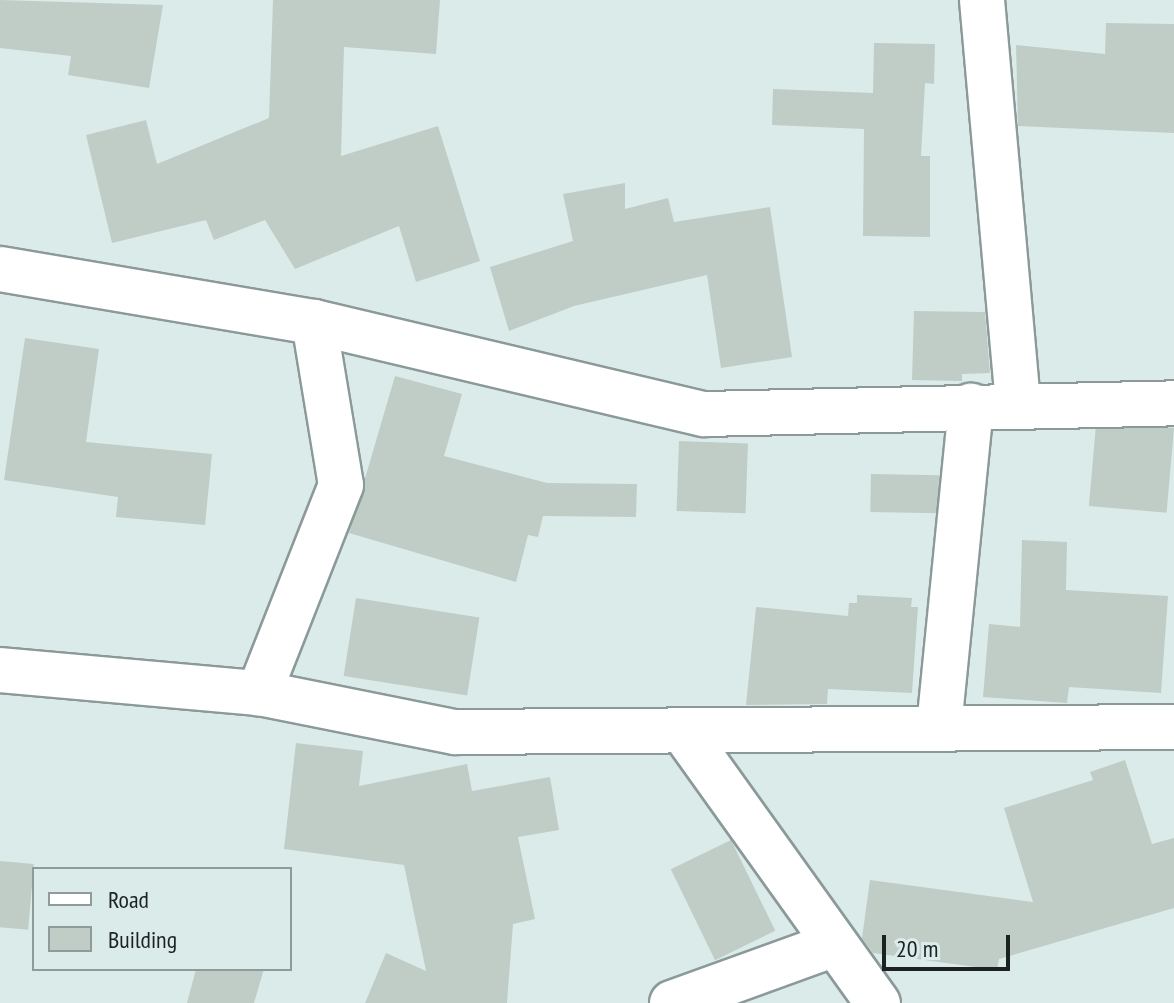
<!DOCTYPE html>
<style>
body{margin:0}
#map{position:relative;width:1174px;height:1003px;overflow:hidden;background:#dbebea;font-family:"PT Sans Narrow",sans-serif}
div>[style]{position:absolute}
.building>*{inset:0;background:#bfcdc6;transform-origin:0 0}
.roads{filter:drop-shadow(2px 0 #8b9a99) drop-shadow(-2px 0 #8b9a99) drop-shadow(0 2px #8b9a99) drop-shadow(0 -2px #8b9a99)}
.minor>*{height:44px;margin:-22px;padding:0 22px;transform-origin:22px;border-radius:22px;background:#fff}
span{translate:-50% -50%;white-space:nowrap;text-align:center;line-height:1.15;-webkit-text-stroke:6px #dbebea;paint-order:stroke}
.legend{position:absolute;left:32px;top:867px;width:260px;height:104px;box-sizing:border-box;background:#dbebea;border:2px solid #8f9b9a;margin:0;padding:10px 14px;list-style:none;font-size:24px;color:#1c2222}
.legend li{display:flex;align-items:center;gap:16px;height:40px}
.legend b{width:40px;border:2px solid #8f9b9a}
.scale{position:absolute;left:882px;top:935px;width:128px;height:36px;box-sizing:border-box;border:4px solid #1c2222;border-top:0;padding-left:10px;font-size:24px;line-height:28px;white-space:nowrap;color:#1c2222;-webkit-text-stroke:6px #dbebea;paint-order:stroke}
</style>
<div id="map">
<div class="building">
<div style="clip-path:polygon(0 0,163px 5px,149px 88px,68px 75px,71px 56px,0 48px)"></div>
<div style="clip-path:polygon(273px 0,440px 0,436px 54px,344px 47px,341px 156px,438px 126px,480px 261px,416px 282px,399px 226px,295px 269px,265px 220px,214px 240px,206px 220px,112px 243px,86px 135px,146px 120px,157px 164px,269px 118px)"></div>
<div style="clip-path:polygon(1106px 23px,1174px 24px,1174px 133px,1018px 126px,1016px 45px,1105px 54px)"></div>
<div style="clip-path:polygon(874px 43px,935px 44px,934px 84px,925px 83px,921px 156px,930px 156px,930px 237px,863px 236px,864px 129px,772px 125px,773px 89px,873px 93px)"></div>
<div style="clip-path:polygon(625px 183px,625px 209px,668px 198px,674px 222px,770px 207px,792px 357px,721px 368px,707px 275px,574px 306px,509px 331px,490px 267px,573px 241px,563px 194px)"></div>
<div style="clip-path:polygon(914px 311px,985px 312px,990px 373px,962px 374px,962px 381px,912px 380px)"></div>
<div style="clip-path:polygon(25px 338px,99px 349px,86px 442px,212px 454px,205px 525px,116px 517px,118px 497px,4px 480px)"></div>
<div style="clip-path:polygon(395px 376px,462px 394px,444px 456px,547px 483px,637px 484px,636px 517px,543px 516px,538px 537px,528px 535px,516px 582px,349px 533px)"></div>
<div style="left:1174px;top:428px;width:85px;height:78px;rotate:95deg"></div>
<div style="left:679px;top:441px;width:69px;height:70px;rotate:2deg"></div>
<div style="left:871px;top:474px;width:68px;height:38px;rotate:1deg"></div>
<div style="clip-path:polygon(1022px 540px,1067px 542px,1066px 590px,1168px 596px,1161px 693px,1069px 687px,1067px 703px,983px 697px,989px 624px,1020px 627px)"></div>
<div style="clip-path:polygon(857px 595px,912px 598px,911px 607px,918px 607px,912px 693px,828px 689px,827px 704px,746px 705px,756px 607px,848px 616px,849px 603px,857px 603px)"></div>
<div style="left:356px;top:598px;width:125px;height:79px;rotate:9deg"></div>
<div style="clip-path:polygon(296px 743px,363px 751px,359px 786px,467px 764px,472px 791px,550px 777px,559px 830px,518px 837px,535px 919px,513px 924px,507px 1003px,365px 1003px,386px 953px,426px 971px,404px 865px,284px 849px)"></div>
<div style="clip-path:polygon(1125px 760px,1152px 844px,1174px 838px,1174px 908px,999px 959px,997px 970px,873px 953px,862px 938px,870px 880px,1033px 902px,1004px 808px,1093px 780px,1090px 772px)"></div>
<div style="left:731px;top:840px;width:101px;height:67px;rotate:64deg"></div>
<div style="left:0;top:861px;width:34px;height:66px;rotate:5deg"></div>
<div style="clip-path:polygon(196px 969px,264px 969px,254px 1003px,187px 1003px)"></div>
</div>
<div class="roads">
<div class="minor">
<div style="left:982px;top:0;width:406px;rotate:84.9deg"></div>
<div style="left:0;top:269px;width:318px;rotate:9.6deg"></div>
<div style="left:314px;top:322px;width:165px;rotate:80.6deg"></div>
<div style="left:341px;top:485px;width:224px;rotate:111.5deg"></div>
<div style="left:314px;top:322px;width:401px;rotate:13.3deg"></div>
<div style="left:704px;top:414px;width:470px;rotate:-1.3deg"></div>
<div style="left:0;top:670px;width:260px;rotate:5.1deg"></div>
<div style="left:259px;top:693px;width:200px;rotate:11.3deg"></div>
<div style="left:455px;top:732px;width:719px;rotate:-0.4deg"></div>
<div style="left:939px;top:727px;width:323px;rotate:-84.3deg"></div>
<div style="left:683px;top:731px;width:335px;rotate:54.4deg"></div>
<div style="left:672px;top:1003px;width:170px;rotate:-19.9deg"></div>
</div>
</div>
<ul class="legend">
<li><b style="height:10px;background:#fff"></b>Road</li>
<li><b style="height:22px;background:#bfcdc6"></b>Building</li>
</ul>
<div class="scale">20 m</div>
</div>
